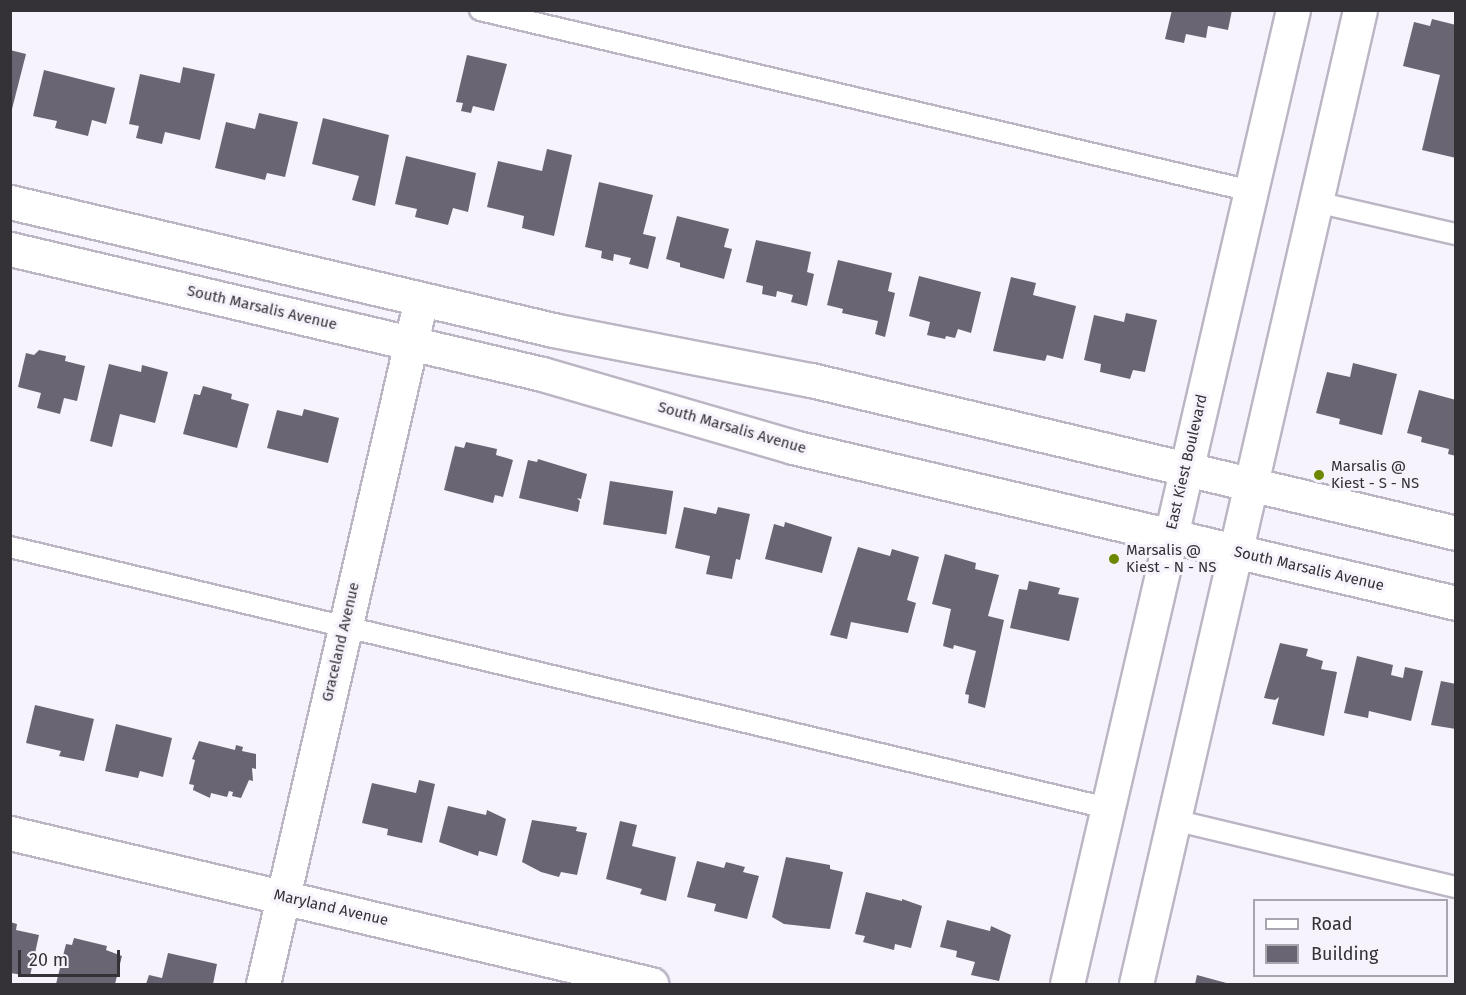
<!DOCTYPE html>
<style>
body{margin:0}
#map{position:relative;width:1466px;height:995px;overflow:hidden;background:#f7f3fd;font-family:"Fira Sans",sans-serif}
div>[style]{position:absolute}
.building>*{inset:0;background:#6a6572;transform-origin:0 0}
.roads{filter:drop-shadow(2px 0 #bbb5c4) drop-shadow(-2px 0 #bbb5c4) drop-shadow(0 2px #bbb5c4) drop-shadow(0 -2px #bbb5c4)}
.service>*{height:20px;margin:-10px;padding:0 10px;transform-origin:10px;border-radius:10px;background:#fff}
.minor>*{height:33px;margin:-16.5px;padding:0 16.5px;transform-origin:16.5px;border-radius:16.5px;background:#fff}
.secondary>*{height:33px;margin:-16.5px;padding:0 16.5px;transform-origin:16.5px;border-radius:16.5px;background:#fff}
.dots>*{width:16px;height:16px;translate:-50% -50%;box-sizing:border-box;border:3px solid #f7f3fd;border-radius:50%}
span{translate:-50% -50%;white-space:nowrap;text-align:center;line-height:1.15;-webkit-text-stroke:6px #f7f3fd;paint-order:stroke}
.street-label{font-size:15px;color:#343137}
.poi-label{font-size:15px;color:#343137}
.left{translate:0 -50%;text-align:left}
.frame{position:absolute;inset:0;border:12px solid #343137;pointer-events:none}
.legend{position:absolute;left:1253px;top:899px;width:195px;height:78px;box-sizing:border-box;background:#f7f3fd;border:2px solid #a9a5ae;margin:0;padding:8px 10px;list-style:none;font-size:18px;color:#343137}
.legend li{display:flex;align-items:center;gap:12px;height:30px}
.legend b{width:30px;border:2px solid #a9a5ae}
.scale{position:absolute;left:18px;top:950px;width:102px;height:27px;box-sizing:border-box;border:3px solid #343137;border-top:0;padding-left:8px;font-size:18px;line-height:21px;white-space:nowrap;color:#343137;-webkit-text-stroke:4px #f7f3fd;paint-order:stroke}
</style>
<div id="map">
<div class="building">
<div style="clip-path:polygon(1172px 10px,1232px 10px,1228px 30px,1208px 26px,1206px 38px,1186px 34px,1184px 43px,1165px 39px)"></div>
<div style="clip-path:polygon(1432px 19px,1456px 25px,1456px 158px,1422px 150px,1440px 75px,1403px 66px,1414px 22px,1430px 26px)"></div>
<div style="clip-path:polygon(10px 50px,26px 54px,12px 109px,10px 109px)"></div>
<div style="clip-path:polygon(467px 55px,507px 64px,494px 111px,473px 106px,471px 113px,461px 111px,463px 103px,456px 102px)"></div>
<div style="clip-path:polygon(183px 67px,215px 74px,200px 140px,165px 132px,162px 144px,136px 138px,139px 126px,129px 124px,140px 74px,180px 83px)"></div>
<div style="clip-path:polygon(44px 70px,115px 88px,106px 124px,92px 120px,88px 136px,55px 128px,57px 121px,33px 116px)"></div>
<div style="clip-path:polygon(259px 113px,298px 122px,285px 177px,267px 173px,265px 180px,215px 168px,226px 122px,255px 129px)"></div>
<div style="clip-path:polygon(323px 118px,389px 135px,375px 206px,352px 200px,359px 176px,312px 164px)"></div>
<div style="clip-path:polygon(547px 149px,572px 155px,554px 236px,522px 228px,524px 216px,487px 207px,498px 161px,542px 171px)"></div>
<div style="clip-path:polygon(406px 156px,476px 173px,468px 212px,453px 208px,448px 225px,415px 217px,417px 209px,395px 204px)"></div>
<div style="clip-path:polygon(599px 182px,653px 195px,643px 234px,656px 237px,648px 269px,629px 264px,631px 258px,614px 254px,613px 261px,601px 258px,602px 251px,585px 247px)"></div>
<div style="clip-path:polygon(677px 216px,729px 229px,724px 247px,732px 249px,724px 279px,680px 267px,680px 263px,666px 259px)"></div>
<div style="clip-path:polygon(756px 240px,811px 252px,807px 272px,814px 274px,807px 306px,791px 302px,793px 295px,777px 291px,776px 297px,762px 294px,763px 286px,746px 282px)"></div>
<div style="clip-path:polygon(838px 260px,892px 273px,888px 291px,895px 293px,885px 337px,875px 334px,878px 321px,842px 313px,843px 309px,827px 305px)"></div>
<div style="clip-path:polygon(919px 276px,981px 292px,971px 333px,958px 329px,955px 338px,946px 336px,945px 339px,927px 335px,930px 322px,909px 316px)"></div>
<div style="clip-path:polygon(1011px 277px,1036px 283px,1033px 295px,1076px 306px,1063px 359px,1047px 355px,1045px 361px,993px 351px)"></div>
<div style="clip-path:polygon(1126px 313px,1157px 320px,1145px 372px,1133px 370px,1130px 379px,1100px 372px,1101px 364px,1084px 360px,1094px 315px,1124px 322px)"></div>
<div style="clip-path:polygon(39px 350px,66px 356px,65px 361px,85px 366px,77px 401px,64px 398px,60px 414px,37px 408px,41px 393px,18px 387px,26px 353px,34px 355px)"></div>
<div style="clip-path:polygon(1353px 363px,1397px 374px,1382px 435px,1339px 424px,1340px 419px,1316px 413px,1327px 372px,1350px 377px)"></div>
<div style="clip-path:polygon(109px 364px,141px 372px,142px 365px,168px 372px,155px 423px,120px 414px,112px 447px,90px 441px)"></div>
<div style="clip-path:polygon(203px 386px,232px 394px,231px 399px,249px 404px,237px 448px,183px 434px,194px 394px,200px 395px)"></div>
<div style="clip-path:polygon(1419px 390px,1456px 400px,1456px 456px,1448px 454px,1449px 449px,1421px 442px,1422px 437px,1407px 433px)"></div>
<div style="clip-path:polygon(304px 409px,339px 418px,328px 463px,267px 448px,277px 410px,302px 416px)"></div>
<div style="clip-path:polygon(466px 442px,497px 449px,496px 455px,513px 460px,503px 497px,495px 495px,493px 503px,444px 490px,455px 446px,464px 448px)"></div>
<div style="clip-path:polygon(538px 459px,587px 474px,581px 499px,577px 498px,580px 501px,578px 512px,519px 498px,528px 460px,537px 462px)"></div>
<div style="left:610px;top:481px;width:64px;height:44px;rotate:9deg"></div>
<div style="clip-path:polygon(684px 507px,716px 514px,718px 507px,750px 514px,740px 560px,736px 559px,732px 579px,706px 574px,710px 556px,675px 548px)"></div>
<div style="clip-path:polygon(785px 522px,832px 537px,822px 573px,765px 559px,774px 524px,784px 527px)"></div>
<div style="clip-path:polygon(858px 547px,890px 556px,892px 549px,919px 557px,907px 600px,916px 603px,908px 633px,851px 622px,847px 639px,830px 635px)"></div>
<div style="clip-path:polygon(945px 554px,976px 563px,975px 569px,999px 575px,988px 616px,1004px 620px,985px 708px,968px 703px,969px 695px,965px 694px,976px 651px,954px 645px,953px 649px,943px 646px,951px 609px,932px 604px)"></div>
<div style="clip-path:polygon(1029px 581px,1060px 588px,1058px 594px,1079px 598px,1069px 641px,1010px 628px,1019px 589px,1027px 590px)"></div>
<div style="clip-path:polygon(1280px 643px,1308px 649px,1306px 656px,1323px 661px,1321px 669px,1337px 672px,1324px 736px,1272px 724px,1279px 697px,1275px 700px,1264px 698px)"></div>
<div style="clip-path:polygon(1357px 656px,1393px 665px,1391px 675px,1403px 678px,1405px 667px,1423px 671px,1411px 721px,1369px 711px,1368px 718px,1344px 713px)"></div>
<div style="clip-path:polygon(1441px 681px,1456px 684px,1456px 729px,1431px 725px)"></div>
<div style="clip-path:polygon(35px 705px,94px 719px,84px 761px,59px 756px,61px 751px,26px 743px)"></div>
<div style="clip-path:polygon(116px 724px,172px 738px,163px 777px,140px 771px,138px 778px,105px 771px)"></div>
<div style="clip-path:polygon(199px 741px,235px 750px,236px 745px,243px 747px,242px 751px,256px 754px,256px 769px,252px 768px,253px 781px,249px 780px,241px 798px,232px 796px,233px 792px,229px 791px,227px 797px,211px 793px,210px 798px,193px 790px,194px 785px,189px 784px,195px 760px,192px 759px)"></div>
<div style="clip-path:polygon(419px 780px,435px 784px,422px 843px,387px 835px,388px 829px,362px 823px,372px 783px,416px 793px)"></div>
<div style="clip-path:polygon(448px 806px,486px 815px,487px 810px,506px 819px,497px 856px,479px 851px,478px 856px,439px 842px)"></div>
<div style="clip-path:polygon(532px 820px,577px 827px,576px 831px,587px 833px,577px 875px,561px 872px,559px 877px,541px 872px,522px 862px)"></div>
<div style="clip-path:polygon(620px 821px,637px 825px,632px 846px,676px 857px,666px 901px,640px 894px,642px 889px,606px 879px)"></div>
<div style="clip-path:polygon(786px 857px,830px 865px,830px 869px,843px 872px,830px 929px,784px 924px,772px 917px)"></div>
<div style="clip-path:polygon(697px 861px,724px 868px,726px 862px,745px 867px,743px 872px,759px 876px,747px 919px,714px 911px,716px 904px,687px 897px)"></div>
<div style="clip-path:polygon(866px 892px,902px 901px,902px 899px,922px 906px,911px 948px,895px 944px,894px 950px,863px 942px,865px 936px,855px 934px)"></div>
<div style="clip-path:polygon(947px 920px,990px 931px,991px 926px,1011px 935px,999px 981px,971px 975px,975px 962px,956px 957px,957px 951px,940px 947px)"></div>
<div style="clip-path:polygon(10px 922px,17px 924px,16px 930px,39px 935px,30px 976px,10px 973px)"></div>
<div style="clip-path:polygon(74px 938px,107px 946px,106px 950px,122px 956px,115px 984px,56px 984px,66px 944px,72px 945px)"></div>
<div style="clip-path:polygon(168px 953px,217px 964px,213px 984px,146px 984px,149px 975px,162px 978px)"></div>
<div style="clip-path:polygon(1197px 975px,1230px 984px,1195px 984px)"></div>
</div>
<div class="roads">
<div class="service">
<div style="left:480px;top:10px;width:792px;rotate:13.21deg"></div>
<div style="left:1316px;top:202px;width:144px;rotate:12.9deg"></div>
<div style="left:10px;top:547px;width:1128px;rotate:13.38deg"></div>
<div style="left:1174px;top:820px;width:290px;rotate:13.4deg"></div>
</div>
<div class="minor">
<div style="left:10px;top:833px;width:659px;rotate:13.26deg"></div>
<div style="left:263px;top:984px;width:703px;rotate:-77.01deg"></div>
</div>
<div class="secondary">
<div style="left:10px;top:202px;width:558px;rotate:13.26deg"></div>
<div style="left:553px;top:330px;width:263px;rotate:11deg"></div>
<div style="left:811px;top:380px;width:663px;rotate:13.34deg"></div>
<div style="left:10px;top:249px;width:546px;rotate:13.22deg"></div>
<div style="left:542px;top:374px;width:261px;rotate:16.2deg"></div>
<div style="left:793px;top:447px;width:681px;rotate:13.24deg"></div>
<div style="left:1067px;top:984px;width:1000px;rotate:-76.94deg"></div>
<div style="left:1136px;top:984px;width:999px;rotate:-77.05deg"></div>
</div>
</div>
<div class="dots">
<div style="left:1319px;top:475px;background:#6b8800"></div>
<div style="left:1114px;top:559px;background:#6b8800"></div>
</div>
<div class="street-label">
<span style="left:262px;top:308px;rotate:13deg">South Marsalis Avenue</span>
<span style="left:732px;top:428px;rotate:16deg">South Marsalis Avenue</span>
<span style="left:1187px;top:462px;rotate:-77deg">East Kiest Boulevard</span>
<span style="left:1309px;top:569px;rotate:13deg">South Marsalis Avenue</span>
<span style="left:341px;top:642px;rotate:-77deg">Graceland Avenue</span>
<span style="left:331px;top:908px;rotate:13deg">Maryland Avenue</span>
</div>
<div class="poi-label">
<span class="left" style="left:1331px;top:475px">Marsalis @<br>Kiest - S - NS</span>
<span class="left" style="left:1126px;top:559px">Marsalis @<br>Kiest - N - NS</span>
</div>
<div class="frame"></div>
<ul class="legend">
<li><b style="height:8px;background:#fff"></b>Road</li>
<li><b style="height:16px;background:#6a6572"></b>Building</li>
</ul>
<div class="scale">20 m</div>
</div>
